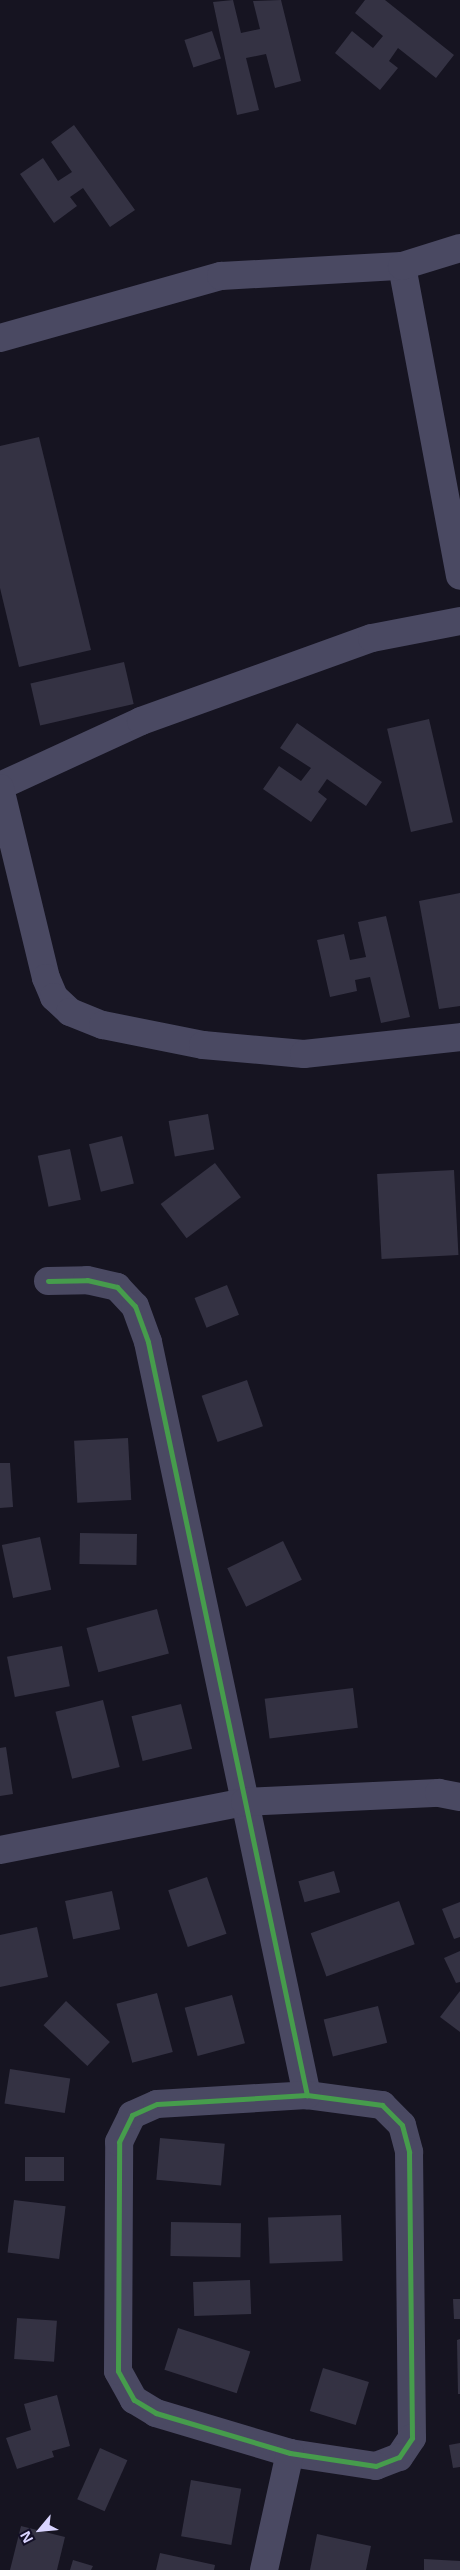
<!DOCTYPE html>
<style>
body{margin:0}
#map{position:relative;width:460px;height:2570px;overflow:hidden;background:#161421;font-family:"Open Sans",sans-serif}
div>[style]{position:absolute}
.building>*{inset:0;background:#343243;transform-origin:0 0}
.minor>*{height:28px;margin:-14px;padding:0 14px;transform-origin:14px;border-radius:14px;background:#4a4962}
.cycleway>*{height:5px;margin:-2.5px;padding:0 2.5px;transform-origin:2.5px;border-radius:2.5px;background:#469c4c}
span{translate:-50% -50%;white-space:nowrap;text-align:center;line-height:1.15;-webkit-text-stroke:4.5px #130f26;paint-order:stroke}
.north{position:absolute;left:15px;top:2505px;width:50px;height:50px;-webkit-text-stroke:4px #130f26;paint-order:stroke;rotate:242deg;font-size:14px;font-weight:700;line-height:20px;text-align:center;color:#d9d4ff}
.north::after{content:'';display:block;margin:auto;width:18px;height:22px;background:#d9d4ff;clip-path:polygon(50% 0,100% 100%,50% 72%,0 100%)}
</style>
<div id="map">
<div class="building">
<div style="clip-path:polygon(233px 0,241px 33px,260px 29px,253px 1px,281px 0,301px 81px,275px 88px,266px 54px,246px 58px,259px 110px,237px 115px,213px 2px)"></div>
<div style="clip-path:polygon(365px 0,385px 0,454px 55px,436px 78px,398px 48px,389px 61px,398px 68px,380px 90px,335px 53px,352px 31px,373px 48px,383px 36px,355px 13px)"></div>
<div style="left:212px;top:31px;width:29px;height:29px;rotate:72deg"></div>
<div style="clip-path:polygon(74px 125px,135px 210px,110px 227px,83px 188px,70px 197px,77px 206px,54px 223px,20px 174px,43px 158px,58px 181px,72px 172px,51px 142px)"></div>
<div style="clip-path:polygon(39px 437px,91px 650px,19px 667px,0 588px,0 446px)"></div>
<div style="left:124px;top:662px;width:43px;height:96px;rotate:77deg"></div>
<div style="left:429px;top:719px;width:106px;height:43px;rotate:77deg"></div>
<div style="clip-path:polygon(297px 723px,382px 782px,366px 806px,327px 779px,318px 792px,327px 799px,311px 822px,263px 789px,279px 766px,301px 781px,311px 768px,280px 748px)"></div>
<div style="clip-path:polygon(460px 893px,460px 1006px,439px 1009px,419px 901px)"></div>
<div style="clip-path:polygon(386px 916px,410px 1017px,381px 1023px,370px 977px,355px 980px,357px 991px,330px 997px,317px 940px,344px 934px,350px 960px,366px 957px,358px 922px)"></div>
<div style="left:208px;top:1114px;width:36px;height:40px;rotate:80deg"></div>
<div style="left:122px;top:1136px;width:49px;height:34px;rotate:76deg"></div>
<div style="left:70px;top:1149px;width:52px;height:33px;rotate:78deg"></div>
<div style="left:215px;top:1163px;width:43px;height:68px;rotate:53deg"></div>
<div style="left:454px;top:1170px;width:85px;height:77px;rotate:87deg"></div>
<div style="left:227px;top:1285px;width:32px;height:35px;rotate:68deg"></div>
<div style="left:247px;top:1380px;width:49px;height:48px;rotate:71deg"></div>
<div style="left:128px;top:1438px;width:62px;height:54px;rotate:87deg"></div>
<div style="clip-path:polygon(0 1463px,10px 1463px,13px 1507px,0 1508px)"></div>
<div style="left:80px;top:1533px;width:57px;height:31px;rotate:1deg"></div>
<div style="left:40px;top:1537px;width:54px;height:39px;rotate:78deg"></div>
<div style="left:283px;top:1541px;width:43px;height:62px;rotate:64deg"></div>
<div style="left:157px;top:1609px;width:46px;height:73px;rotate:75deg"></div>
<div style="left:62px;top:1646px;width:41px;height:56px;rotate:79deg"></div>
<div style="left:353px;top:1688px;width:40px;height:89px;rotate:83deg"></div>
<div style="left:103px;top:1700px;width:69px;height:49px;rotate:76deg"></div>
<div style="left:181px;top:1704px;width:46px;height:51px;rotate:76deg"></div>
<div style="clip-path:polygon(6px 1747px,13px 1794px,0 1796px,0 1748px)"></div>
<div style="left:334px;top:1871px;width:22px;height:37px;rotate:74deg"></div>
<div style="left:207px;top:1877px;width:60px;height:41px;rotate:71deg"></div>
<div style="left:112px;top:1891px;width:39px;height:48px;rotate:78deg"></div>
<div style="left:399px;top:1901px;width:46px;height:94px;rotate:70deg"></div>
<div style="clip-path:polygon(460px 1902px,460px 1937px,454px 1939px,442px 1909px)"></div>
<div style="clip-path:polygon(37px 1927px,48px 1977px,0 1987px,0 1935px)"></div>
<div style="clip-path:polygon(460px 1951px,460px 1982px,456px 1983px,444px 1958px)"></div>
<div style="clip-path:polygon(460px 1991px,460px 2032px,440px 2017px)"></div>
<div style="left:157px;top:1993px;width:61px;height:42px;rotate:75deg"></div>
<div style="left:232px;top:1995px;width:50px;height:49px;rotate:75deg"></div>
<div style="left:66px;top:2001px;width:60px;height:33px;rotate:43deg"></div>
<div style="left:378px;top:2006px;width:38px;height:56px;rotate:76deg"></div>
<div style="left:10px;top:2069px;width:61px;height:35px;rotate:9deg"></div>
<div style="left:160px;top:2138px;width:65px;height:42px;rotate:5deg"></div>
<div style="left:64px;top:2157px;width:24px;height:39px;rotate:90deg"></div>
<div style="left:14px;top:2200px;width:52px;height:53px;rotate:7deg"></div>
<div style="left:341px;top:2215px;width:46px;height:73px;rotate:88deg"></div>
<div style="left:171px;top:2222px;width:70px;height:34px;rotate:1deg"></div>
<div style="left:250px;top:2280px;width:34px;height:57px;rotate:88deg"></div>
<div style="clip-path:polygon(453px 2299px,460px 2299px,460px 2319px,454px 2319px)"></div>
<div style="left:17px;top:2318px;width:40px;height:41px;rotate:4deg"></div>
<div style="left:178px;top:2328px;width:76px;height:44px;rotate:18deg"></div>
<div style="clip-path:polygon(460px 2339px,460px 2394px,458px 2394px,457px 2340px)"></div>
<div style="left:323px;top:2368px;width:48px;height:45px;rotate:17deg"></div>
<div style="clip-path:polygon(57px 2395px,70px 2446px,52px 2451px,54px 2457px,17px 2469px,6px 2438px,31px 2430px,24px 2404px)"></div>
<div style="clip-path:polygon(460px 2443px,460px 2467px,453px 2468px,449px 2445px)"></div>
<div style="left:100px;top:2448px;width:30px;height:56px;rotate:24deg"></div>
<div style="left:191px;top:2480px;width:51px;height:57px;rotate:10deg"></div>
<div style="clip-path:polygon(21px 2526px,65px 2537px,57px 2570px,10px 2570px)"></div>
<div style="clip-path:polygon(317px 2534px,371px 2546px,366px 2570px,310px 2570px)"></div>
<div style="clip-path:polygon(160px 2553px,215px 2565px,214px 2570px,156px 2570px)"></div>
<div style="clip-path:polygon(424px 2559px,460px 2561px,460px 2570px,424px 2570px)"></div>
<div style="clip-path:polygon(73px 2560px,93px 2566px,91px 2570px,70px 2570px)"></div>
</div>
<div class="minor">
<div style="left:402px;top:266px;width:315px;rotate:79.4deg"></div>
<div style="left:0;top:338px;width:230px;rotate:-15.7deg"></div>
<div style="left:221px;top:276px;width:181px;rotate:-3.2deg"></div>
<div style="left:402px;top:266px;width:61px;rotate:-17.2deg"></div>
<div style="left:0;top:786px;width:155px;rotate:-24.7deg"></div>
<div style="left:141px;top:721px;width:245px;rotate:-19.8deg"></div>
<div style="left:372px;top:638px;width:90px;rotate:-10.9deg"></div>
<div style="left:0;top:788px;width:195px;rotate:76.4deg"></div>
<div style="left:46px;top:978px;width:21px;rotate:67deg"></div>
<div style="left:54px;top:997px;width:22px;rotate:43deg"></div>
<div style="left:70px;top:1012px;width:35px;rotate:22deg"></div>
<div style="left:103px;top:1025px;width:102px;rotate:11.3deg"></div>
<div style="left:203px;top:1045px;width:101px;rotate:5.1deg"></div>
<div style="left:304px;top:1054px;width:157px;rotate:-6.2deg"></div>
<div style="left:48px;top:1281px;width:39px;rotate:-1deg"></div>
<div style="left:87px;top:1280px;width:31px;rotate:13deg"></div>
<div style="left:117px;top:1287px;width:26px;rotate:47deg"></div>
<div style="left:135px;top:1306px;width:38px;rotate:70deg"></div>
<div style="left:148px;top:1342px;width:770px;rotate:78.08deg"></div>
<div style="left:0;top:1850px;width:250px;rotate:-11.1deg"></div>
<div style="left:245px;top:1802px;width:194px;rotate:-2.7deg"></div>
<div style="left:439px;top:1793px;width:21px;rotate:11deg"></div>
<div style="left:307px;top:2095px;width:76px;rotate:7.6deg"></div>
<div style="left:382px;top:2105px;width:28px;rotate:45deg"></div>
<div style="left:402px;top:2125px;width:28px;rotate:75deg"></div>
<div style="left:409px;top:2152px;width:286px;rotate:89.4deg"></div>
<div style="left:412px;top:2438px;width:23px;rotate:124deg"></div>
<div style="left:399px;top:2457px;width:25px;rotate:159deg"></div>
<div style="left:376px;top:2466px;width:87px;rotate:-171.4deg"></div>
<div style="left:290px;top:2453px;width:140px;rotate:-163.4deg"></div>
<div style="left:156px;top:2413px;width:26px;rotate:-149deg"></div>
<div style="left:134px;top:2400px;width:33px;rotate:-119deg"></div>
<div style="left:118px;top:2371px;width:229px;rotate:-89.7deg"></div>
<div style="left:119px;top:2142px;width:30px;rotate:-64deg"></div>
<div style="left:132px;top:2115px;width:27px;rotate:-24deg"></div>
<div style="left:157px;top:2104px;width:150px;rotate:-3.4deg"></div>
<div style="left:264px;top:2570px;width:120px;rotate:-77.5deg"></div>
</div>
<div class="cycleway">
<div style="left:48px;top:1281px;width:39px;rotate:-1deg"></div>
<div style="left:87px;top:1280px;width:31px;rotate:13deg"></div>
<div style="left:117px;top:1287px;width:26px;rotate:47deg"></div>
<div style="left:135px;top:1306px;width:38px;rotate:70deg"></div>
<div style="left:148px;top:1342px;width:770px;rotate:78.08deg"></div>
<div style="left:307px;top:2095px;width:76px;rotate:7.6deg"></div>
<div style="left:382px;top:2105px;width:28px;rotate:45deg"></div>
<div style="left:402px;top:2125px;width:28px;rotate:75deg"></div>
<div style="left:409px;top:2152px;width:286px;rotate:89.4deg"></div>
<div style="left:412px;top:2438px;width:23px;rotate:124deg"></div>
<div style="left:399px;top:2457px;width:25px;rotate:159deg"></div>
<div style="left:376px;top:2466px;width:87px;rotate:-171.4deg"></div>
<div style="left:290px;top:2453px;width:140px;rotate:-163.4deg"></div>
<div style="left:156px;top:2413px;width:26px;rotate:-149deg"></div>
<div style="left:134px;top:2400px;width:33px;rotate:-119deg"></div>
<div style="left:118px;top:2371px;width:229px;rotate:-89.7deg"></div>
<div style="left:119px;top:2142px;width:30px;rotate:-64deg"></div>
<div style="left:132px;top:2115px;width:27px;rotate:-24deg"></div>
<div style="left:157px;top:2104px;width:150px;rotate:-3.4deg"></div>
</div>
<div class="north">N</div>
</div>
